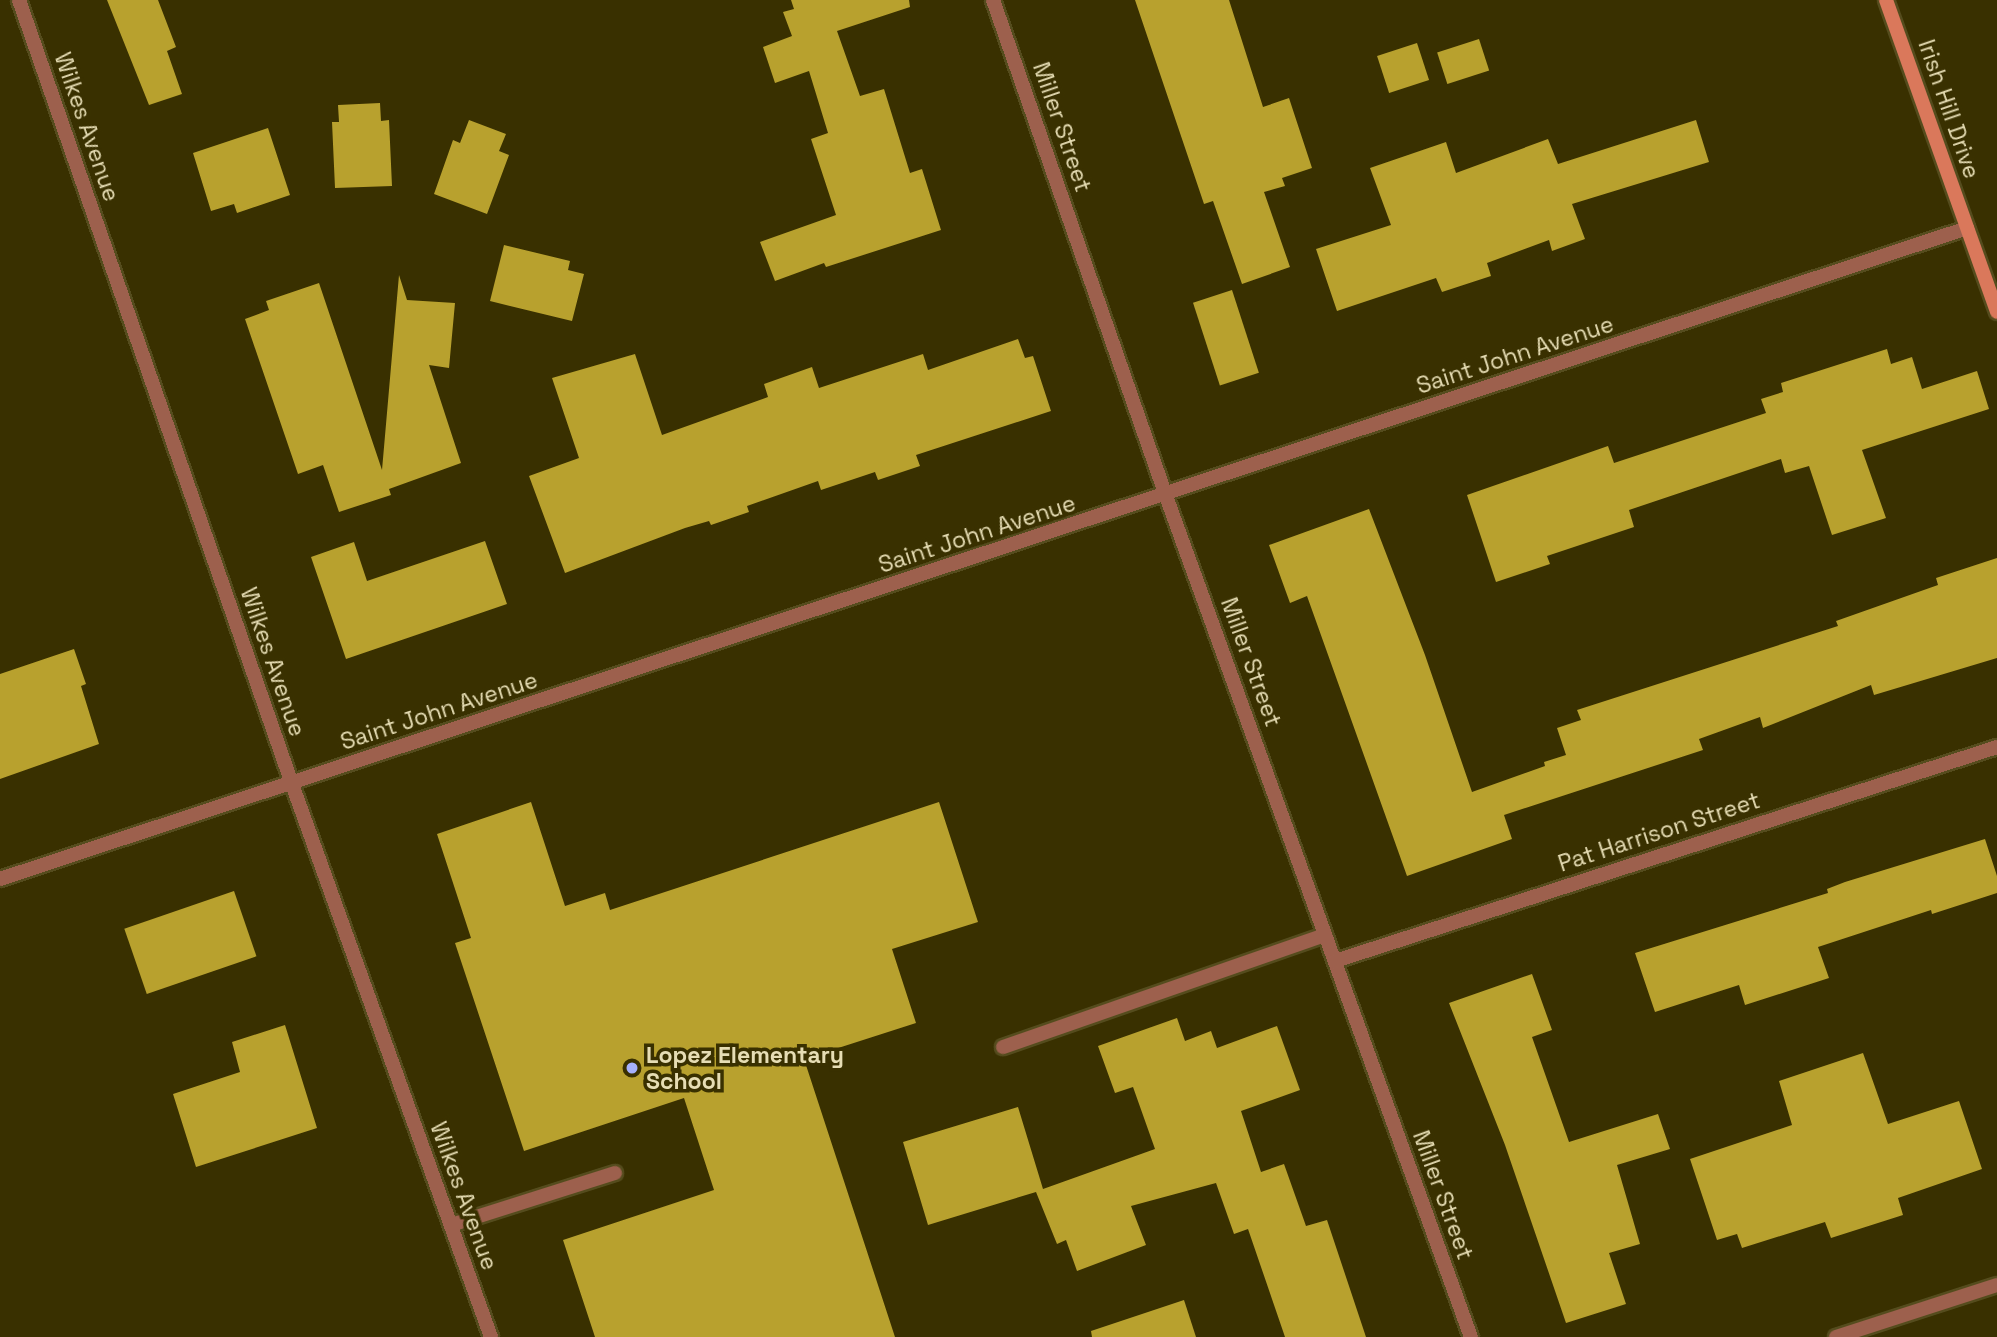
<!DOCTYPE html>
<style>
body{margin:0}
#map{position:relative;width:1997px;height:1337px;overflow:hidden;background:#393000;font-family:"Space Grotesk",sans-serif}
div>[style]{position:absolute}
.building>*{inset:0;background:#b8a12e;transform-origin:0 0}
.roads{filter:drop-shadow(2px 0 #554c1d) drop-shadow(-2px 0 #554c1d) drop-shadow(0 2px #554c1d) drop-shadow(0 -2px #554c1d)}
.lane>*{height:14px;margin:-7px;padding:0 7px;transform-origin:7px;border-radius:7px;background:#9d604d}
.street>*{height:14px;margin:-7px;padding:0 7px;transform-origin:7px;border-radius:7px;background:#9d604d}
.secondary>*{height:14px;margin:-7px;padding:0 7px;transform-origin:7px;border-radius:7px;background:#da785b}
.dots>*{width:19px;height:19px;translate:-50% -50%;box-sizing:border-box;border:4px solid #393000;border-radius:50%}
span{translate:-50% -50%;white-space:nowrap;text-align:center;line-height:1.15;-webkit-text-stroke:7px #393000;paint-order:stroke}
.street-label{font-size:23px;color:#e6ddb4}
.poi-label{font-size:23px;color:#e6ddb4;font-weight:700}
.left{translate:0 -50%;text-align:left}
</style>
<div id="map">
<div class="building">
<div style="clip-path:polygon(107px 0,158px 0,176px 47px,167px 51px,182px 94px,149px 105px)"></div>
<div style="clip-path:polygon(791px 0,909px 0,910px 7px,837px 31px,860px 96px,884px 89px,910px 173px,922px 169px,941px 230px,826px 267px,824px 263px,775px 281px,760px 242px,836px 215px,811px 139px,828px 133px,809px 71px,775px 83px,763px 47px,792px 36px,783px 12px,794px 9px)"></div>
<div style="clip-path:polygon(1135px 0,1229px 0,1263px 107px,1289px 98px,1312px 168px,1282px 178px,1285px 186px,1264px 192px,1290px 267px,1242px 284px,1213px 201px,1204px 204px)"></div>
<div style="left:1479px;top:39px;width:33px;height:44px;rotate:72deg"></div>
<div style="left:1417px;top:43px;width:39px;height:42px;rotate:72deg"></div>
<div style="clip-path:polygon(380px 103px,381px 121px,389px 120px,392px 186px,335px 188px,332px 122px,339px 122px,338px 105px)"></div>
<div style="clip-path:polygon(469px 120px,506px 134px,499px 151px,509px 155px,487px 214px,434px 194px,453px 140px,460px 143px)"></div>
<div style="clip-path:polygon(1696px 120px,1709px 162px,1572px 204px,1585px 239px,1552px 251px,1549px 240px,1487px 263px,1491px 276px,1442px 292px,1436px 278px,1337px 311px,1316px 249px,1391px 225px,1370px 168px,1446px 142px,1456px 173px,1548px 139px,1558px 164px)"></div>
<div style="clip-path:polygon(268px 128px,290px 195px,237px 213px,234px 204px,211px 211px,193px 153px)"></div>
<div style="clip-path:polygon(504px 245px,570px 261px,568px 270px,584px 274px,572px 321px,490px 301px)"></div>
<div style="clip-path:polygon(399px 275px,407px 300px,455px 303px,449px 368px,429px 365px,461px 463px,389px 489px,391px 495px,339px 512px,323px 465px,298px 474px,245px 319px,269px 310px,266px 301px,319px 283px,382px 470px)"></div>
<div style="left:1232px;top:290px;width:87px;height:41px;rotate:72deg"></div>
<div style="clip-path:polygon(1018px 339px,1025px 358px,1033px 356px,1051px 411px,916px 455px,920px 466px,878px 480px,875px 472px,821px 490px,818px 481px,747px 506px,749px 512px,711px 525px,709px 521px,685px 528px,565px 573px,529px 476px,579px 458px,552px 378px,635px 354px,662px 435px,768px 397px,764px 384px,812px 367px,819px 388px,923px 354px,928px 370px)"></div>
<div style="clip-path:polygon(1887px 349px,1891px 364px,1912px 357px,1922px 389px,1977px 371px,1989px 409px,1862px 450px,1886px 518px,1832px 535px,1809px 466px,1785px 473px,1781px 459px,1629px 510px,1634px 527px,1547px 556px,1550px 564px,1496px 582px,1467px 495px,1608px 446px,1614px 463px,1766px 413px,1761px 399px,1783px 392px,1781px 383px)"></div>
<div style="clip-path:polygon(1369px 509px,1425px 655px,1472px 792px,1545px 766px,1544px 762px,1566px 755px,1557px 728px,1581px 720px,1577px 710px,1838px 626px,1836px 621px,1938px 585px,1936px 578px,1997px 558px,1997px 658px,1874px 695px,1871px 685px,1763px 728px,1760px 717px,1699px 739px,1703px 750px,1504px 815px,1512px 839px,1407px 876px,1307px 596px,1290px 603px,1269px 545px)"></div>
<div style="clip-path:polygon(485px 541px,507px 604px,346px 659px,311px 557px,354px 542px,367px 581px)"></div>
<div style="clip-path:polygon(74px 649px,86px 684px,81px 686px,99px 744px,0 779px,0 674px)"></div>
<div style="clip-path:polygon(531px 802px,565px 906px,605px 893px,610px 910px,939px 802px,978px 922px,892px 949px,916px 1023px,804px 1059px,895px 1337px,595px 1337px,563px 1240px,714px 1190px,684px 1098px,524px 1151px,455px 943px,471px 938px,437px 834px)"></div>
<div style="clip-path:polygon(1985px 839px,1997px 876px,1997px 893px,1932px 914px,1931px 910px,1818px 947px,1829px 978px,1745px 1005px,1739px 985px,1655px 1012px,1635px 953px,1828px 893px,1827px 889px,1845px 882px)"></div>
<div style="left:234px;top:891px;width:69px;height:116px;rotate:71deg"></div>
<div style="clip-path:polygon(1532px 974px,1552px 1030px,1532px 1037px,1569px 1142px,1658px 1114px,1670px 1149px,1617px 1165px,1640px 1244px,1609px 1253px,1626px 1304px,1566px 1323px,1505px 1145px,1449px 1003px)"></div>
<div style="clip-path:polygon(1177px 1018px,1185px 1041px,1211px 1031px,1217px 1048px,1277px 1026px,1300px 1090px,1241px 1111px,1261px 1172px,1284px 1164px,1306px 1226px,1327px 1220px,1366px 1337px,1285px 1337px,1248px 1229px,1234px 1234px,1216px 1183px,1131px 1206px,1146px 1245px,1077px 1271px,1066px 1240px,1057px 1244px,1036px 1192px,928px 1225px,903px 1142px,1018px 1107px,1043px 1189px,1155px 1149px,1133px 1087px,1115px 1093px,1098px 1046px)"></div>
<div style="clip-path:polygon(285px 1025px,317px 1128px,196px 1167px,173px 1094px,240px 1072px,232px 1042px)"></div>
<div style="clip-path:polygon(1863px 1053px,1888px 1124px,1959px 1101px,1982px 1169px,1898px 1198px,1903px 1215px,1831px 1238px,1825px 1222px,1742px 1248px,1737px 1234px,1717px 1240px,1690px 1159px,1792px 1125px,1779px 1081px)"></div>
<div style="clip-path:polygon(1184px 1300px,1196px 1337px,1092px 1337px,1091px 1331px)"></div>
</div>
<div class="roads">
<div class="lane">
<div style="left:1003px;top:1047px;width:341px;rotate:-19.2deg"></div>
<div style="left:451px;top:1225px;width:172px;rotate:-17.6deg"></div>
</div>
<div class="street">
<div style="left:19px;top:0;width:830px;rotate:70.8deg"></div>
<div style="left:292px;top:784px;width:588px;rotate:70.21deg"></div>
<div style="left:993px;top:0;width:525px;rotate:70.77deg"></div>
<div style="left:1166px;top:496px;width:895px;rotate:70.07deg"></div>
<div style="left:0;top:879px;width:2072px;rotate:-18.31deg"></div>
<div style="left:1335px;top:961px;width:696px;rotate:-17.91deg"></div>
<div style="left:1836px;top:1337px;width:169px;rotate:-17.9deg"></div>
</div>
<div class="secondary">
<div style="left:1886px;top:0;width:331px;rotate:70.4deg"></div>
</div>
</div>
<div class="dots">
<div style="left:632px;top:1068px;background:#a6b1fc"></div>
</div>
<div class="street-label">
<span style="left:1949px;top:109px;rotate:71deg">Irish Hill Drive</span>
<span style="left:87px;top:127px;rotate:71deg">Wilkes Avenue</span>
<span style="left:1062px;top:127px;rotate:71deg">Miller Street</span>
<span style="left:1515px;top:355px;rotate:-18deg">Saint John Avenue</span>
<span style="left:977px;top:534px;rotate:-18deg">Saint John Avenue</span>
<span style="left:273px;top:662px;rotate:71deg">Wilkes Avenue</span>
<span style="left:1251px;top:662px;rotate:70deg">Miller Street</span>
<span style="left:439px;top:711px;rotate:-18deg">Saint John Avenue</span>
<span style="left:1659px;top:832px;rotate:-18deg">Pat Harrison Street</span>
<span style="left:1443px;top:1195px;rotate:70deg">Miller Street</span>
<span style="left:464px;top:1196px;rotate:70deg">Wilkes Avenue</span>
</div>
<div class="poi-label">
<span class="left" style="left:646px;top:1068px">Lopez Elementary<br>School</span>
</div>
</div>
